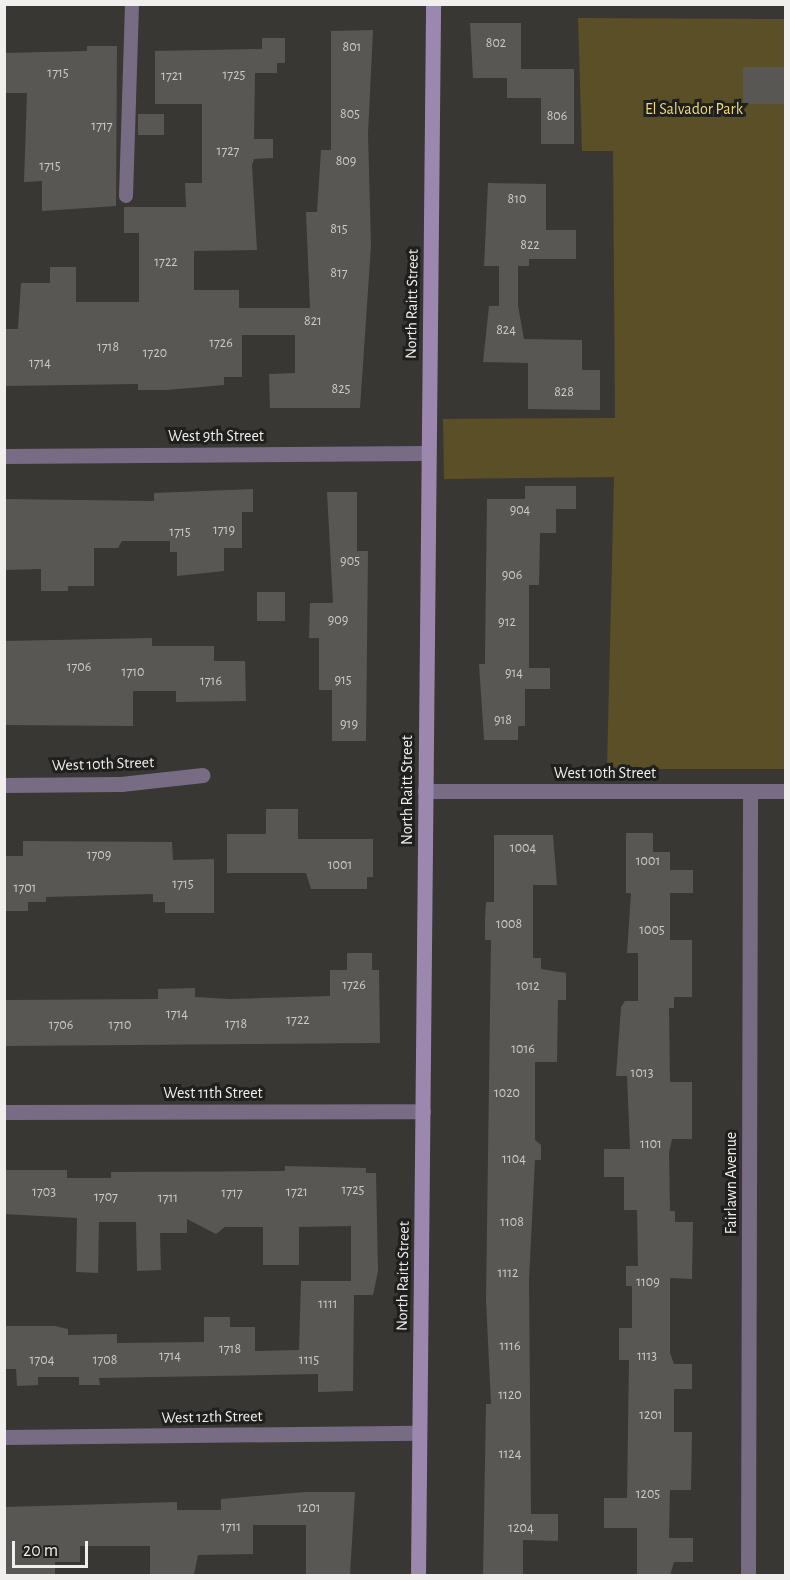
<!DOCTYPE html>
<style>
body{margin:0}
#map{position:relative;width:790px;height:1580px;overflow:hidden;background:#383734;font-family:"Alegreya Sans",sans-serif}
div>[style]{position:absolute}
.green>*{inset:0;background:#5a4f27}
.building>*{inset:0;background:#585754;transform-origin:0 0}
.lane>*{height:14px;margin:-7px;padding:0 7px;transform-origin:7px;border-radius:7px;background:#786b84}
.street>*{height:15px;margin:-7.5px;padding:0 7.5px;transform-origin:7.5px;border-radius:7.5px;background:#786b84}
.secondary>*{height:15px;margin:-7.5px;padding:0 7.5px;transform-origin:7.5px;border-radius:7.5px;background:#9c88af}
span{translate:-50% -50%;white-space:nowrap;text-align:center;line-height:1.15;-webkit-text-stroke:6px #1f1f1d;paint-order:stroke}
.number-label{font-size:14px;color:#cac9c7}
.number-label span{-webkit-text-stroke-width:0}
.park-label{font-size:16px;color:#f2d876}
.street-label{font-size:16px;color:#f0efed}
.frame{position:absolute;inset:0;border:6px solid #f0efed;pointer-events:none}
.scale{position:absolute;left:12px;top:1541px;width:76px;height:27px;box-sizing:border-box;border:3px solid #f0efed;border-top:0;padding-left:8px;font-size:18px;line-height:21px;white-space:nowrap;color:#f0efed;-webkit-text-stroke:4px #1f1f1d;paint-order:stroke}
</style>
<div id="map">
<div class="green">
<div style="clip-path:polygon(578px 18px,785px 19px,785px 769px,607px 769px,614px 477px,444px 479px,443px 419px,615px 418px,613px 151px,582px 151px)"></div>
</div>
<div class="building">
<div style="clip-path:polygon(470px 23px,521px 23px,521px 69px,574px 69px,574px 144px,541px 144px,541px 98px,507px 98px,507px 78px,473px 78px)"></div>
<div style="clip-path:polygon(373px 30px,368px 134px,371px 246px,360px 408px,270px 408px,269px 374px,295px 373px,295px 335px,242px 335px,242px 377px,224px 377px,224px 385px,167px 390px,138px 390px,138px 384px,4px 386px,4px 329px,18px 329px,21px 283px,50px 283px,50px 267px,76px 267px,76px 302px,139px 302px,139px 233px,124px 233px,124px 207px,186px 207px,185px 183px,202px 183px,202px 104px,155px 104px,155px 51px,262px 49px,262px 38px,285px 38px,285px 63px,277px 63px,277px 73px,255px 73px,254px 139px,273px 139px,273px 158px,254px 159px,252px 165px,257px 250px,194px 251px,194px 290px,239px 290px,239px 308px,310px 308px,306px 212px,317px 212px,321px 150px,331px 150px,331px 31px)"></div>
<div style="clip-path:polygon(87px 46px,117px 46px,116px 206px,42px 211px,42px 181px,24px 182px,27px 93px,4px 93px,4px 53px,87px 51px)"></div>
<div style="left:743px;top:67px;width:43px;height:37px"></div>
<div style="left:138px;top:114px;width:26px;height:21px"></div>
<div style="clip-path:polygon(488px 183px,546px 184px,546px 230px,576px 230px,576px 259px,529px 259px,529px 266px,518px 266px,518px 306px,524px 339px,582px 340px,582px 370px,600px 370px,600px 410px,528px 409px,528px 363px,483px 362px,489px 306px,499px 306px,499px 266px,484px 266px)"></div>
<div style="clip-path:polygon(525px 486px,576px 486px,576px 509px,556px 509px,556px 533px,540px 533px,539px 585px,529px 585px,529px 668px,550px 668px,550px 689px,525px 689px,525px 726px,518px 726px,518px 740px,484px 740px,479px 664px,485px 664px,485px 655px,487px 499px,525px 499px)"></div>
<div style="clip-path:polygon(253px 489px,253px 512px,242px 512px,242px 548px,224px 548px,224px 571px,177px 576px,177px 552px,170px 552px,170px 541px,122px 541px,118px 548px,94px 548px,94px 586px,68px 586px,68px 591px,41px 591px,41px 569px,6px 570px,6px 499px,154px 501px,154px 493px)"></div>
<div style="clip-path:polygon(327px 492px,357px 492px,357px 551px,368px 551px,366px 741px,332px 741px,332px 690px,319px 690px,319px 638px,309px 638px,310px 603px,333px 603px)"></div>
<div style="left:285px;top:592px;width:29px;height:28px;rotate:90deg"></div>
<div style="clip-path:polygon(152px 638px,152px 646px,214px 646px,214px 661px,245px 661px,246px 701px,176px 702px,176px 691px,133px 691px,133px 726px,4px 725px,4px 641px)"></div>
<div style="clip-path:polygon(266px 809px,298px 809px,298px 839px,373px 839px,373px 877px,367px 877px,367px 889px,311px 889px,306px 873px,227px 873px,227px 834px,266px 834px)"></div>
<div style="clip-path:polygon(626px 833px,653px 833px,653px 852px,670px 852px,670px 870px,693px 870px,693px 893px,670px 893px,670px 940px,692px 940px,692px 997px,674px 997px,674px 1008px,669px 1008px,670px 1082px,692px 1082px,692px 1139px,672px 1139px,669px 1153px,670px 1211px,675px 1211px,675px 1222px,693px 1222px,692px 1279px,670px 1278px,670px 1353px,674px 1364px,692px 1364px,692px 1389px,674px 1389px,674px 1432px,692px 1432px,691px 1490px,670px 1490px,669px 1538px,693px 1538px,693px 1562px,674px 1562px,670px 1575px,637px 1575px,637px 1528px,604px 1528px,604px 1498px,627px 1498px,629px 1360px,619px 1360px,619px 1328px,632px 1328px,632px 1286px,626px 1286px,626px 1266px,638px 1266px,637px 1210px,624px 1210px,624px 1177px,604px 1177px,604px 1149px,630px 1149px,627px 1076px,616px 1076px,621px 1007px,625px 1001px,638px 1001px,638px 953px,627px 953px,631px 893px,626px 893px)"></div>
<div style="clip-path:polygon(494px 835px,553px 835px,557px 885px,533px 885px,533px 958px,541px 958px,541px 969px,566px 973px,566px 1000px,558px 1000px,557px 1062px,535px 1062px,535px 1140px,541px 1145px,541px 1160px,535px 1160px,529px 1280px,531px 1514px,558px 1514px,558px 1541px,523px 1540px,523px 1575px,483px 1575px,486px 1404px,491px 1404px,486px 1300px,491px 940px,485px 940px,485px 919px,486px 902px,494px 902px)"></div>
<div style="clip-path:polygon(23px 841px,172px 842px,173px 860px,214px 859px,214px 913px,165px 913px,165px 902px,153px 902px,153px 894px,46px 897px,46px 902px,28px 902px,28px 911px,4px 911px,4px 856px,23px 856px)"></div>
<div style="clip-path:polygon(347px 953px,372px 953px,372px 970px,379px 970px,380px 1043px,4px 1046px,4px 1000px,158px 999px,158px 989px,195px 988px,195px 997px,230px 999px,330px 996px,330px 970px,347px 970px)"></div>
<div style="clip-path:polygon(285px 1166px,366px 1168px,366px 1173px,376px 1173px,378px 1271px,373px 1295px,354px 1295px,353px 1391px,318px 1392px,318px 1374px,99px 1378px,100px 1385px,79px 1385px,79px 1377px,38px 1377px,38px 1385px,17px 1386px,16px 1369px,4px 1369px,4px 1326px,55px 1326px,68px 1329px,68px 1335px,117px 1334px,117px 1343px,204px 1342px,204px 1317px,230px 1317px,230px 1327px,255px 1327px,255px 1351px,299px 1350px,301px 1281px,351px 1281px,351px 1226px,299px 1227px,299px 1265px,263px 1265px,263px 1227px,225px 1227px,216px 1234px,187px 1219px,187px 1233px,160px 1233px,161px 1270px,137px 1271px,136px 1222px,99px 1222px,98px 1273px,76px 1272px,77px 1218px,4px 1214px,4px 1170px,67px 1170px,67px 1178px,111px 1178px,111px 1172px,285px 1171px)"></div>
<div style="clip-path:polygon(305px 1492px,355px 1492px,350px 1575px,306px 1575px,306px 1525px,253px 1525px,253px 1554px,198px 1555px,194px 1575px,150px 1575px,150px 1546px,80px 1546px,80px 1562px,55px 1562px,55px 1575px,4px 1575px,4px 1507px,177px 1502px,177px 1510px,221px 1510px,221px 1499px)"></div>
</div>
<div class="lane">
<div style="left:126px;top:196px;width:192px;rotate:-88.2deg"></div>
</div>
<div class="street">
<div style="left:4px;top:456px;width:424px;rotate:-0.4deg"></div>
<div style="left:4px;top:785px;width:117px;rotate:-0.5deg"></div>
<div style="left:121px;top:784px;width:82px;rotate:-6.3deg"></div>
<div style="left:425px;top:791px;width:361px"></div>
<div style="left:4px;top:1112px;width:419px;rotate:-0.1deg"></div>
<div style="left:4px;top:1437px;width:415px;rotate:-0.6deg"></div>
<div style="left:748px;top:1576px;width:785px;rotate:-89.85deg"></div>
</div>
<div class="secondary">
<div style="left:418px;top:1576px;width:1572px;rotate:-89.45deg"></div>
</div>
<div class="number-label">
<span style="left:496px;top:43px">802</span>
<span style="left:352px;top:47px">801</span>
<span style="left:58px;top:73px">1715</span>
<span style="left:234px;top:75px">1725</span>
<span style="left:172px;top:76px">1721</span>
<span style="left:350px;top:114px">805</span>
<span style="left:557px;top:116px">806</span>
<span style="left:102px;top:126px">1717</span>
<span style="left:228px;top:151px">1727</span>
<span style="left:346px;top:161px">809</span>
<span style="left:50px;top:166px">1715</span>
<span style="left:517px;top:199px">810</span>
<span style="left:339px;top:229px">815</span>
<span style="left:530px;top:245px">822</span>
<span style="left:166px;top:262px">1722</span>
<span style="left:339px;top:273px">817</span>
<span style="left:313px;top:321px">821</span>
<span style="left:506px;top:330px">824</span>
<span style="left:221px;top:343px">1726</span>
<span style="left:108px;top:347px">1718</span>
<span style="left:155px;top:353px">1720</span>
<span style="left:40px;top:363px">1714</span>
<span style="left:341px;top:389px">825</span>
<span style="left:564px;top:392px">828</span>
<span style="left:520px;top:510px">904</span>
<span style="left:224px;top:530px">1719</span>
<span style="left:180px;top:532px">1715</span>
<span style="left:350px;top:561px">905</span>
<span style="left:512px;top:575px">906</span>
<span style="left:338px;top:620px">909</span>
<span style="left:507px;top:622px">912</span>
<span style="left:79px;top:667px">1706</span>
<span style="left:133px;top:672px">1710</span>
<span style="left:514px;top:673px">914</span>
<span style="left:343px;top:680px">915</span>
<span style="left:211px;top:681px">1716</span>
<span style="left:503px;top:720px">918</span>
<span style="left:349px;top:724px">919</span>
<span style="left:523px;top:848px">1004</span>
<span style="left:99px;top:855px">1709</span>
<span style="left:648px;top:861px">1001</span>
<span style="left:340px;top:865px">1001</span>
<span style="left:183px;top:884px">1715</span>
<span style="left:25px;top:888px">1701</span>
<span style="left:509px;top:924px">1008</span>
<span style="left:652px;top:930px">1005</span>
<span style="left:354px;top:985px">1726</span>
<span style="left:528px;top:986px">1012</span>
<span style="left:177px;top:1014px">1714</span>
<span style="left:298px;top:1020px">1722</span>
<span style="left:236px;top:1024px">1718</span>
<span style="left:61px;top:1025px">1706</span>
<span style="left:120px;top:1025px">1710</span>
<span style="left:523px;top:1049px">1016</span>
<span style="left:642px;top:1073px">1013</span>
<span style="left:507px;top:1093px">1020</span>
<span style="left:651px;top:1144px">1101</span>
<span style="left:514px;top:1159px">1104</span>
<span style="left:353px;top:1190px">1725</span>
<span style="left:44px;top:1192px">1703</span>
<span style="left:297px;top:1192px">1721</span>
<span style="left:232px;top:1193px">1717</span>
<span style="left:106px;top:1197px">1707</span>
<span style="left:168px;top:1198px">1711</span>
<span style="left:512px;top:1222px">1108</span>
<span style="left:508px;top:1273px">1112</span>
<span style="left:648px;top:1282px">1109</span>
<span style="left:328px;top:1304px">1111</span>
<span style="left:510px;top:1346px">1116</span>
<span style="left:230px;top:1349px">1718</span>
<span style="left:170px;top:1356px">1714</span>
<span style="left:647px;top:1356px">1113</span>
<span style="left:42px;top:1360px">1704</span>
<span style="left:105px;top:1360px">1708</span>
<span style="left:309px;top:1360px">1115</span>
<span style="left:510px;top:1395px">1120</span>
<span style="left:651px;top:1415px">1201</span>
<span style="left:510px;top:1454px">1124</span>
<span style="left:648px;top:1494px">1205</span>
<span style="left:309px;top:1508px">1201</span>
<span style="left:231px;top:1527px">1711</span>
<span style="left:521px;top:1528px">1204</span>
</div>
<div class="park-label">
<span style="left:694px;top:109px">El Salvador Park</span>
</div>
<div class="street-label">
<span style="left:412px;top:304px;rotate:-89deg">North Raitt Street</span>
<span style="left:216px;top:436px">West 9th Street</span>
<span style="left:103px;top:764px;rotate:-2deg">West 10th Street</span>
<span style="left:605px;top:773px">West 10th Street</span>
<span style="left:407px;top:790px;rotate:-90deg">North Raitt Street</span>
<span style="left:213px;top:1093px">West 11th Street</span>
<span style="left:731px;top:1183px;rotate:-90deg">Fairlawn Avenue</span>
<span style="left:403px;top:1276px;rotate:-89deg">North Raitt Street</span>
<span style="left:212px;top:1417px;rotate:-1deg">West 12th Street</span>
</div>
<div class="frame"></div>
<div class="scale">20 m</div>
</div>
